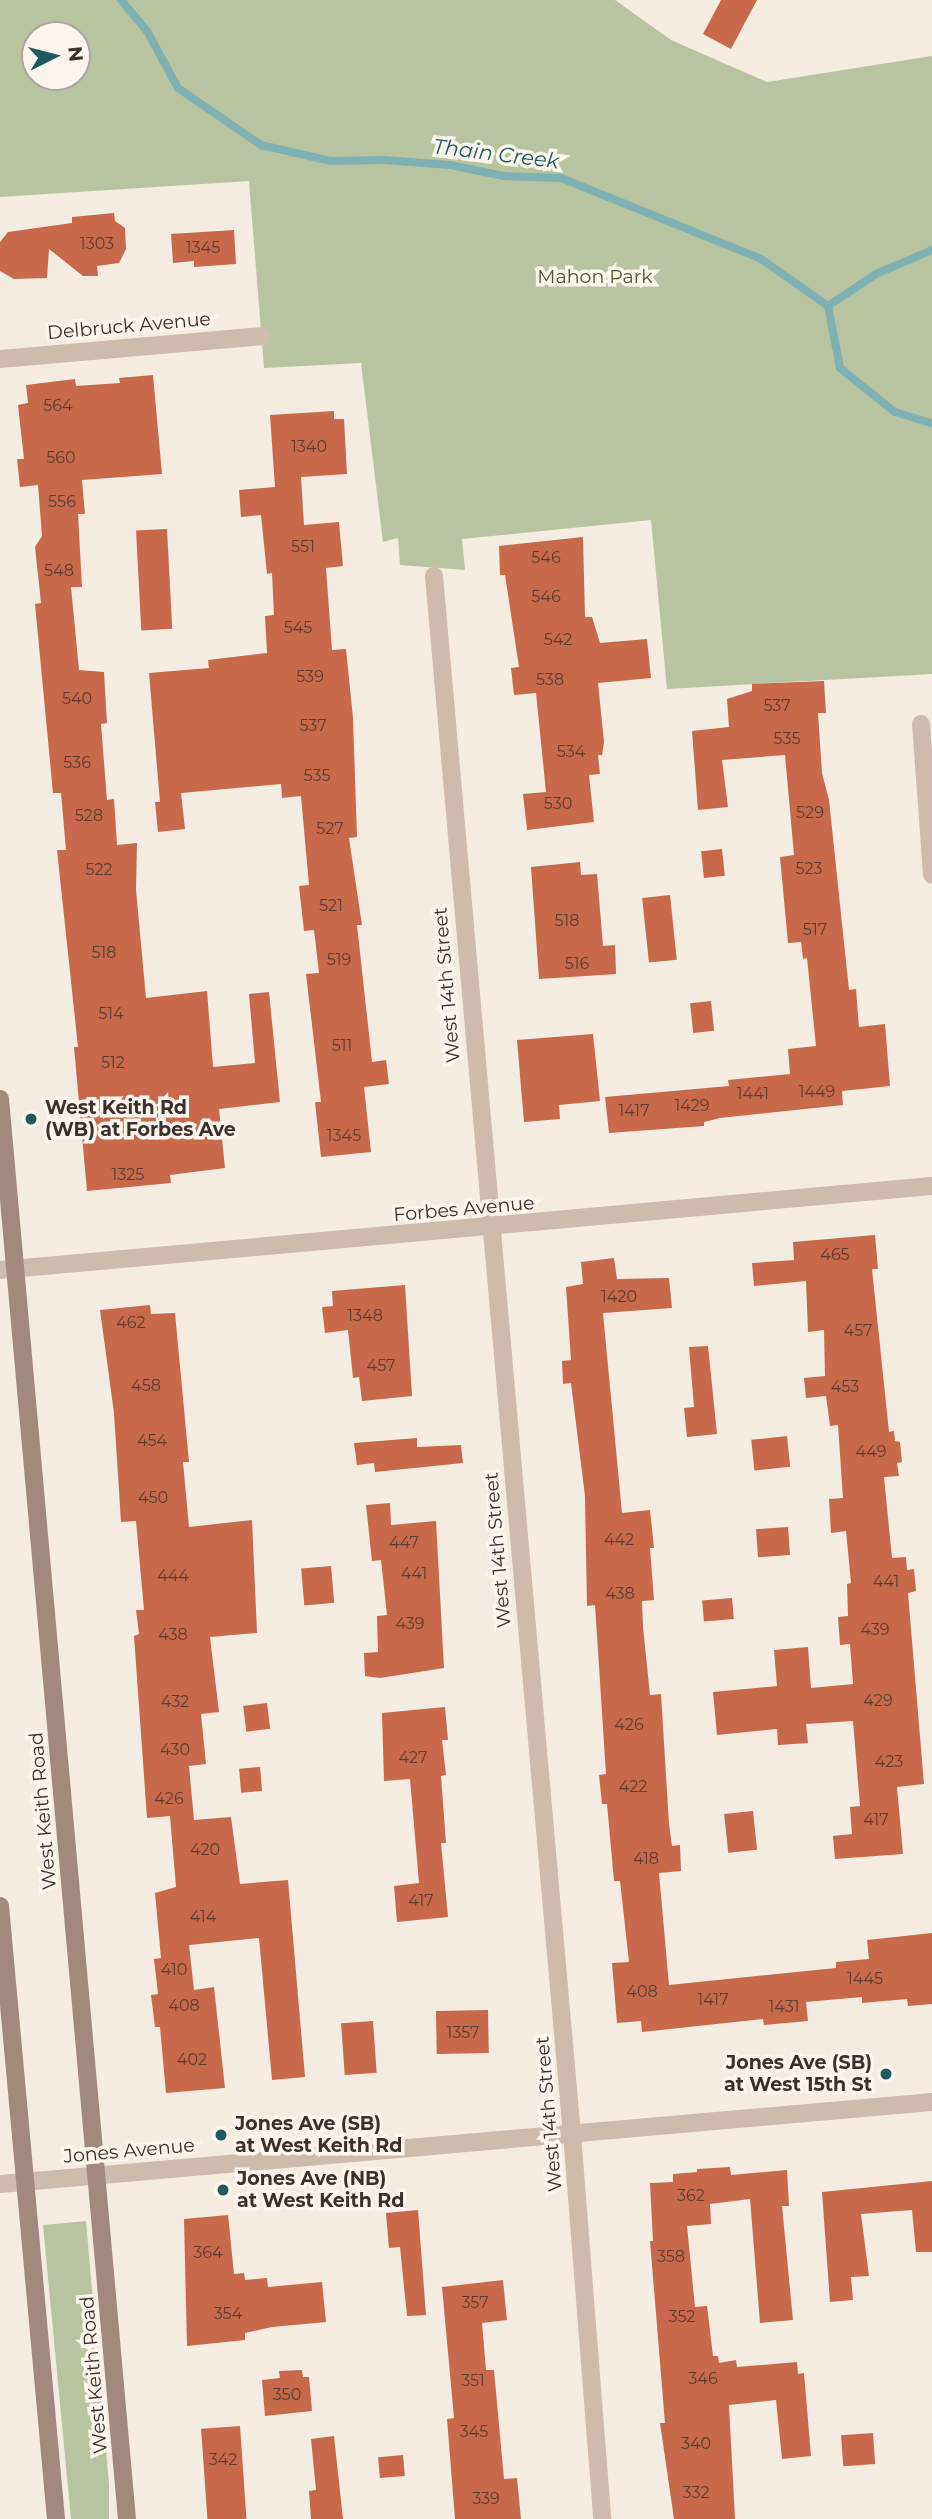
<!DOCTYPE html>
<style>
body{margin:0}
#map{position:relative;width:932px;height:2519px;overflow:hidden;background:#f4ebe1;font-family:Montserrat,sans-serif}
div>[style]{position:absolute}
.green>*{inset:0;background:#b8c4a0}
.stream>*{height:8px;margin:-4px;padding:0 4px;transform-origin:4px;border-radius:4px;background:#7fb0b2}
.building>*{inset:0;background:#c8694b;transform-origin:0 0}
.street>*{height:18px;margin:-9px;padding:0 9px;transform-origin:9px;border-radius:9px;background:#cdbbac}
.secondary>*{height:18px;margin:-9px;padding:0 9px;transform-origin:9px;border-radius:9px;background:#a18a7d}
.dots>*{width:19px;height:19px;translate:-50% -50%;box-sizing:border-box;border:4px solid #fbf5ee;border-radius:50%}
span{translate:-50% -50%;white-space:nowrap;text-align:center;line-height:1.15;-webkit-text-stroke:7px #fbf5ee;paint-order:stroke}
.number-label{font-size:16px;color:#5e3e33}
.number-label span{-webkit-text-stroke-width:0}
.park-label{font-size:19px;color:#4a5a2e}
.street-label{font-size:19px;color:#3b302b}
.poi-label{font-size:19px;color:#3b302b;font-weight:700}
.left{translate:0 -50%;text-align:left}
.right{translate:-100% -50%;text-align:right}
.water-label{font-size:21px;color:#1f5a5e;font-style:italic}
.north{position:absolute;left:21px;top:21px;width:70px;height:70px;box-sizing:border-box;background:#fbf5ee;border:2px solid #aea6a0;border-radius:50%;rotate:84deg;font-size:19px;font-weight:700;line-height:28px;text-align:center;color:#3b302b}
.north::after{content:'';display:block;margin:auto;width:24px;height:32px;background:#1f5a5e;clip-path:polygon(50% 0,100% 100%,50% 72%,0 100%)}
</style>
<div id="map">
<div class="green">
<div style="clip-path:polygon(evenodd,0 0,615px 0,671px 40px,767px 82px,932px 56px,932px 674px,667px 689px,651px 520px,462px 539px,465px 570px,400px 565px,398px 538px,383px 542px,361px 363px,264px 368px,249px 181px,0 197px,0 0,35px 35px,77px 35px,77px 77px,35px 77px,35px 35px)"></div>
<div style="clip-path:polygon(86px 2221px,109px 2484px,109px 2519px,71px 2519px,43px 2225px)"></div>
</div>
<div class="stream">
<div style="left:121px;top:0;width:40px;rotate:50deg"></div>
<div style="left:147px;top:31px;width:65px;rotate:61.5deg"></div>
<div style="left:178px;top:88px;width:101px;rotate:34.5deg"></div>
<div style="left:261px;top:145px;width:72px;rotate:12.9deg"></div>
<div style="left:331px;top:161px;width:53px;rotate:-1.1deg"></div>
<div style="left:384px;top:160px;width:66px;rotate:4.3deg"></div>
<div style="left:450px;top:165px;width:55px;rotate:11.5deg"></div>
<div style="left:504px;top:176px;width:57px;rotate:2deg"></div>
<div style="left:561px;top:178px;width:216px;rotate:22deg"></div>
<div style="left:761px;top:259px;width:82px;rotate:35deg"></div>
<div style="left:828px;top:306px;width:63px;rotate:79deg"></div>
<div style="left:840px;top:368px;width:70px;rotate:38.7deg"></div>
<div style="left:895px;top:412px;width:39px;rotate:17deg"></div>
<div style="left:828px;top:306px;width:58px;rotate:-33.7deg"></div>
<div style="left:876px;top:274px;width:61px;rotate:-23.2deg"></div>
</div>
<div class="building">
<div style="clip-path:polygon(721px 0,757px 0,731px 49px,703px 34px)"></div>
<div style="clip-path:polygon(114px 213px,115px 221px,125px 228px,126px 249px,119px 263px,97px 266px,98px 276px,83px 276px,49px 249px,47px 278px,14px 279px,0 271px,0 242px,8px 232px,72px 223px,72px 217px)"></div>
<div style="clip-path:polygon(234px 230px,236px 264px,194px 267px,194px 261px,173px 263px,171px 234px)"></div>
<div style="clip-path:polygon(153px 375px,162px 474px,82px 480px,85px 514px,78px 514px,82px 587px,71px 587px,79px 670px,104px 672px,107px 723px,101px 724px,107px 800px,114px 799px,117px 845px,137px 843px,136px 890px,146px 998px,207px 991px,213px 1067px,255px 1063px,249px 994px,269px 992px,280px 1102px,219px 1109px,225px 1168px,170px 1175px,171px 1183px,87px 1191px,74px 1047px,78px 1047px,57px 850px,66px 850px,61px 793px,53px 793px,35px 604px,41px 603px,35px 547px,42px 536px,38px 485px,20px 487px,17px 459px,24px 459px,18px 405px,28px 403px,26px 385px,75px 379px,76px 386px,120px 383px,119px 378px)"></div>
<div style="clip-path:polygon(334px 411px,334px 419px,344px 419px,347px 474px,301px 477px,304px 525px,339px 522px,343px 566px,326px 568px,332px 650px,346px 649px,353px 718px,357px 837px,349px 838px,362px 925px,357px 925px,372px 1062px,386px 1060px,389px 1084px,364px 1087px,371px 1152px,321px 1157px,315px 1102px,321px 1102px,306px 974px,319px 973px,314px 930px,304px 931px,299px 886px,309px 885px,301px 796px,282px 798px,281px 784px,181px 793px,185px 829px,158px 832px,155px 802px,160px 802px,149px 673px,209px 668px,208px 660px,267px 653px,265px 616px,274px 615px,272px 573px,267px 574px,261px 515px,241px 517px,239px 490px,275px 487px,270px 415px)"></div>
<div style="left:167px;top:529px;width:100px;height:31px;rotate:87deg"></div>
<div style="clip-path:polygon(583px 537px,585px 617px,592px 617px,600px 643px,647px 639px,651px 678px,598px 683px,604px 742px,602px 755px,598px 755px,600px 774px,589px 775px,594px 822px,527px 830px,523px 794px,546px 792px,536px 693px,514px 695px,511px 668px,519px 667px,505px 575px,500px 575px,499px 546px)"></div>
<div style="clip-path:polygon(824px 681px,826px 713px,818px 713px,822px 773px,829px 800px,849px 990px,856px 989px,859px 1027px,885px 1024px,890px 1086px,842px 1091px,843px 1105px,720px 1118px,704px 1122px,704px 1126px,609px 1133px,605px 1097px,729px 1086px,728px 1080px,790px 1074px,788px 1049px,816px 1046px,807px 958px,803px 959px,801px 942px,788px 943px,780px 857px,794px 855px,785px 755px,722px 760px,728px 807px,698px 810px,692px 731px,729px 727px,727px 699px,752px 691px,752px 684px)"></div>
<div style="left:722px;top:849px;width:27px;height:21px;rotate:84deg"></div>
<div style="clip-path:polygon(580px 862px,581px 875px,597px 874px,603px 946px,615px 945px,616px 974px,539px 979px,531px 867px)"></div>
<div style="left:670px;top:895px;width:65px;height:28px;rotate:84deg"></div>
<div style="left:711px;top:1001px;width:30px;height:21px;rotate:84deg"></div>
<div style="clip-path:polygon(593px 1034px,600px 1101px,559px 1105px,560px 1119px,524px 1122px,517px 1040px)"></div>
<div style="clip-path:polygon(875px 1235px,878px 1269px,872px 1269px,889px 1432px,894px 1431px,895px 1441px,900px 1442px,902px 1462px,897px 1463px,899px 1476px,884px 1477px,892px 1558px,906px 1557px,907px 1570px,914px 1569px,916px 1591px,908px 1593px,924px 1784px,897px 1787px,903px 1854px,835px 1859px,833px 1836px,852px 1834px,850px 1807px,860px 1806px,853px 1721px,806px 1724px,808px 1743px,778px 1745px,777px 1729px,717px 1735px,713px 1692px,777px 1686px,774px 1650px,808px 1647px,811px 1688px,853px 1684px,850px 1644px,840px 1645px,838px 1617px,848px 1616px,847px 1584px,851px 1583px,846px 1531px,831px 1533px,829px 1499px,843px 1498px,838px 1425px,830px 1426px,826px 1396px,806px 1398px,804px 1378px,825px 1376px,824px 1330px,808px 1332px,806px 1281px,754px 1286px,752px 1263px,794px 1260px,793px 1242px)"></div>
<div style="clip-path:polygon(614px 1258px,617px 1279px,669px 1278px,672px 1308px,603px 1313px,622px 1513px,650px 1510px,654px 1548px,650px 1548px,654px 1600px,642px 1601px,643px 1627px,650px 1695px,661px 1694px,669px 1824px,672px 1846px,680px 1845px,681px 1871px,659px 1873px,669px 1985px,836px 1968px,836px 1962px,869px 1959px,867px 1940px,932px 1933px,932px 2004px,908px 2006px,907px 1999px,862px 2003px,862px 1997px,806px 2002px,808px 2021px,764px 2025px,763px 2019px,642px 2032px,641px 2021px,617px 2023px,612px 1963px,629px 1962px,620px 1881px,614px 1881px,607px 1804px,602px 1804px,599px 1775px,606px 1774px,595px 1605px,587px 1606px,585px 1496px,571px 1383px,563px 1384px,562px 1361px,571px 1360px,566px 1287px,583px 1284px,581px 1262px)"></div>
<div style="clip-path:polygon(405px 1285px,412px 1396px,362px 1401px,359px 1377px,353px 1378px,348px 1330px,325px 1333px,322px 1307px,333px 1306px,332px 1291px)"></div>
<div style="clip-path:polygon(150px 1305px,151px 1314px,175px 1313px,189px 1462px,183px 1462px,189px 1527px,252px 1520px,257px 1633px,210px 1637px,219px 1712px,201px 1714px,206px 1764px,189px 1766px,194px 1820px,231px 1817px,240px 1884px,288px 1880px,305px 2077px,272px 2080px,259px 1938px,189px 1945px,194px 1990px,214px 1987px,225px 2088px,166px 2093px,160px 2027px,155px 2027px,151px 1995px,158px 1994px,154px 1959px,161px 1958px,155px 1893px,176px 1887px,170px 1816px,147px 1818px,134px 1636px,139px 1634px,136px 1610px,144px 1610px,136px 1521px,121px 1522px,114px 1413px,100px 1310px)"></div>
<div style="clip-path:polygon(708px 1346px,717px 1434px,687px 1437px,684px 1408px,694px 1407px,689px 1347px)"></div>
<div style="left:787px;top:1436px;width:31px;height:36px;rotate:84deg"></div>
<div style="clip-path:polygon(417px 1438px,417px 1447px,461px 1445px,463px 1463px,375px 1472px,374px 1463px,357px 1465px,354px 1443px)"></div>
<div style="clip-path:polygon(390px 1503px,391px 1525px,436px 1521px,444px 1668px,380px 1678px,365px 1676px,364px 1653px,378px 1652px,377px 1616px,387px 1615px,381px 1560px,372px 1561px,366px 1505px)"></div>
<div style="left:788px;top:1527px;width:28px;height:32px;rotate:86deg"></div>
<div style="left:331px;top:1566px;width:37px;height:30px;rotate:85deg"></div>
<div style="left:732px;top:1598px;width:21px;height:30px;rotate:85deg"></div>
<div style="left:267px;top:1703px;width:26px;height:24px;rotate:83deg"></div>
<div style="clip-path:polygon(445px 1707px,448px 1740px,442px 1740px,446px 1775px,441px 1776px,446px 1843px,441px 1843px,448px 1917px,397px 1922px,394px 1886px,419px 1883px,410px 1779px,384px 1781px,382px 1713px)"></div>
<div style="left:260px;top:1767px;width:24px;height:21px;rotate:85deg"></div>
<div style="left:753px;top:1811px;width:39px;height:29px;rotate:84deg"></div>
<div style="left:488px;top:2010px;width:43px;height:52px;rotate:89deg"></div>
<div style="left:373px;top:2021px;width:52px;height:32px;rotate:86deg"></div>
<div style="clip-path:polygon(730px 2167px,731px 2175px,787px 2170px,789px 2206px,782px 2206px,793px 2320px,760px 2323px,750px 2199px,710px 2204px,711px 2224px,687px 2226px,695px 2307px,707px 2306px,713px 2356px,718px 2356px,719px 2363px,736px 2360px,737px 2367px,797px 2362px,798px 2374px,804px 2373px,811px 2456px,782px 2459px,776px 2400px,729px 2405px,735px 2519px,674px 2519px,660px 2423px,665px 2423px,650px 2241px,653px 2241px,650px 2183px,673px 2182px,673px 2174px,697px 2172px,697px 2169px)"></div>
<div style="clip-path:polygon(932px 2181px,932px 2252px,916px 2252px,912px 2210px,861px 2214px,869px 2276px,851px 2277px,853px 2300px,830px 2302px,822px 2192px)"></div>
<div style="clip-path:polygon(418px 2210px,426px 2315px,407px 2316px,400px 2247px,389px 2248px,386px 2213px)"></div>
<div style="clip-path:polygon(228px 2215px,234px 2274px,244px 2273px,245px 2280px,267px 2278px,268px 2287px,322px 2282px,326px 2322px,272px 2327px,245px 2333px,245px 2340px,187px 2346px,184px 2219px)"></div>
<div style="clip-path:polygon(503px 2280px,507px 2320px,482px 2323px,486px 2370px,494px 2370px,504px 2479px,517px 2478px,521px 2519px,455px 2519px,447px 2419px,454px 2418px,442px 2287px)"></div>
<div style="clip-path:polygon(302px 2370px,303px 2377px,309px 2377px,312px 2411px,265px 2416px,262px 2380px,280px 2378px,279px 2371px)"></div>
<div style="left:240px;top:2426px;width:93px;height:39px;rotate:86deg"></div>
<div style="left:873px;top:2433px;width:31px;height:32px;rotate:86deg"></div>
<div style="clip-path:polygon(334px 2436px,343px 2519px,311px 2519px,309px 2491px,316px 2490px,311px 2439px)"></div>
<div style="left:403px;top:2455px;width:21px;height:25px;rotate:85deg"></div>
</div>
<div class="street">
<div style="left:0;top:359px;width:262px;rotate:-5deg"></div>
<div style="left:434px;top:576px;width:1564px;rotate:84.94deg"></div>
<div style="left:572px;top:2134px;width:386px;rotate:85.5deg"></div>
<div style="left:921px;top:724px;width:151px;rotate:85.8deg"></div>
<div style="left:0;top:1270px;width:936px;rotate:-5.15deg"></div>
<div style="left:0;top:2184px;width:936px;rotate:-5.03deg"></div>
</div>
<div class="secondary">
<div style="left:0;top:1099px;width:1426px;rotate:84.89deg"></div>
<div style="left:0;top:1906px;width:616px;rotate:84.78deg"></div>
</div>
<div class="dots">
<div style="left:31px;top:1119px;background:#1f5a5e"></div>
<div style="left:886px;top:2074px;background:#1f5a5e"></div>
<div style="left:221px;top:2135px;background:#1f5a5e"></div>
<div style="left:223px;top:2190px;background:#1f5a5e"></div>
</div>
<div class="number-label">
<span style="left:97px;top:244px">1303</span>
<span style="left:203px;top:248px">1345</span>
<span style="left:58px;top:406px">564</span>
<span style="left:309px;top:447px">1340</span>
<span style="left:61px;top:458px">560</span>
<span style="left:62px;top:502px">556</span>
<span style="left:303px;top:547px">551</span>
<span style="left:546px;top:558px">546</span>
<span style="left:59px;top:571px">548</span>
<span style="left:546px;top:597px">546</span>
<span style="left:298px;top:628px">545</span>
<span style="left:558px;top:640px">542</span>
<span style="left:310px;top:677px">539</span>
<span style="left:550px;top:680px">538</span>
<span style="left:77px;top:699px">540</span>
<span style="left:777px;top:706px">537</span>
<span style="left:313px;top:726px">537</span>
<span style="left:787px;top:739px">535</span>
<span style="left:571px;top:752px">534</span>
<span style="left:77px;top:763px">536</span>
<span style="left:317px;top:776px">535</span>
<span style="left:558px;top:804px">530</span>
<span style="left:810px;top:813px">529</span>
<span style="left:89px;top:816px">528</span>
<span style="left:330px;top:829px">527</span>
<span style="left:809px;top:869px">523</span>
<span style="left:99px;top:870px">522</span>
<span style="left:331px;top:906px">521</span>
<span style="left:567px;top:921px">518</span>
<span style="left:815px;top:930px">517</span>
<span style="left:104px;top:953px">518</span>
<span style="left:339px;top:960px">519</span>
<span style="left:577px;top:964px">516</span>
<span style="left:111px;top:1014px">514</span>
<span style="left:342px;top:1046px">511</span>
<span style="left:113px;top:1063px">512</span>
<span style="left:817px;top:1092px">1449</span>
<span style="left:753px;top:1094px">1441</span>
<span style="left:692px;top:1106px">1429</span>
<span style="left:634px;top:1111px">1417</span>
<span style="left:344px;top:1136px">1345</span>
<span style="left:128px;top:1175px">1325</span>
<span style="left:835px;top:1255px">465</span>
<span style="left:619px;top:1297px">1420</span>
<span style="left:365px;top:1316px">1348</span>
<span style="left:131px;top:1323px">462</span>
<span style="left:858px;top:1331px">457</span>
<span style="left:381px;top:1366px">457</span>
<span style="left:146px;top:1386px">458</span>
<span style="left:845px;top:1387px">453</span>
<span style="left:152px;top:1441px">454</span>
<span style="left:871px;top:1452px">449</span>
<span style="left:153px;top:1498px">450</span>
<span style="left:619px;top:1540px">442</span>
<span style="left:404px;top:1543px">447</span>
<span style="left:414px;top:1574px">441</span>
<span style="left:173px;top:1576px">444</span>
<span style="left:886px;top:1582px">441</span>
<span style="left:620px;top:1594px">438</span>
<span style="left:410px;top:1624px">439</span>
<span style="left:875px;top:1630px">439</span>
<span style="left:173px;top:1635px">438</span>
<span style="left:878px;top:1701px">429</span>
<span style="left:175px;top:1702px">432</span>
<span style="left:629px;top:1725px">426</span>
<span style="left:175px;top:1750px">430</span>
<span style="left:413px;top:1758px">427</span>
<span style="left:889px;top:1762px">423</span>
<span style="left:633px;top:1787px">422</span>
<span style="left:169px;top:1799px">426</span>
<span style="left:876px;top:1820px">417</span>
<span style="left:205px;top:1850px">420</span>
<span style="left:646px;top:1859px">418</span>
<span style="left:421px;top:1901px">417</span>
<span style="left:203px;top:1917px">414</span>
<span style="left:174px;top:1970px">410</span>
<span style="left:865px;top:1979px">1445</span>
<span style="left:642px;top:1992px">408</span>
<span style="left:713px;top:2000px">1417</span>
<span style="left:184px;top:2006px">408</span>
<span style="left:784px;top:2007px">1431</span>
<span style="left:463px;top:2033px">1357</span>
<span style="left:192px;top:2060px">402</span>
<span style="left:691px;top:2196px">362</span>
<span style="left:208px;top:2253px">364</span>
<span style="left:671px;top:2257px">358</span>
<span style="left:475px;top:2303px">357</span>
<span style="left:228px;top:2314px">354</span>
<span style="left:682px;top:2317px">352</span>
<span style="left:703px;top:2379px">346</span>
<span style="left:473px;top:2381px">351</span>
<span style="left:287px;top:2395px">350</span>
<span style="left:474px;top:2432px">345</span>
<span style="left:696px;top:2444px">340</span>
<span style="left:223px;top:2460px">342</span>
<span style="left:696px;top:2493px">332</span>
<span style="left:486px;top:2499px">339</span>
</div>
<div class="park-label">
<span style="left:595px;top:277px">Mahon Park</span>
</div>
<div class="street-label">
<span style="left:129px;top:326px;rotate:-5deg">Delbruck Avenue</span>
<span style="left:447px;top:985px;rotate:-95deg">West 14th Street</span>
<span style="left:464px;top:1209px;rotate:-5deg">Forbes Avenue</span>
<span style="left:498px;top:1550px;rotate:-95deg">West 14th Street</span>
<span style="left:43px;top:1811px;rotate:-95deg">West Keith Road</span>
<span style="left:549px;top:2114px;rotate:-95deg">West 14th Street</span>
<span style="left:129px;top:2151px;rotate:-5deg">Jones Avenue</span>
<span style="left:94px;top:2375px;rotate:-95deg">West Keith Road</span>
</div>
<div class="poi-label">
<span class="left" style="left:45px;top:1119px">West Keith Rd<br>(WB) at Forbes Ave</span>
<span class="right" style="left:872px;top:2074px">Jones Ave (SB)<br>at West 15th St</span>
<span class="left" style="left:235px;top:2135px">Jones Ave (SB)<br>at West Keith Rd</span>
<span class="left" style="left:237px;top:2190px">Jones Ave (NB)<br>at West Keith Rd</span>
</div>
<div class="water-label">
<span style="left:496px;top:154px;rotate:7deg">Thain Creek</span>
</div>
<div class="north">N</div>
</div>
